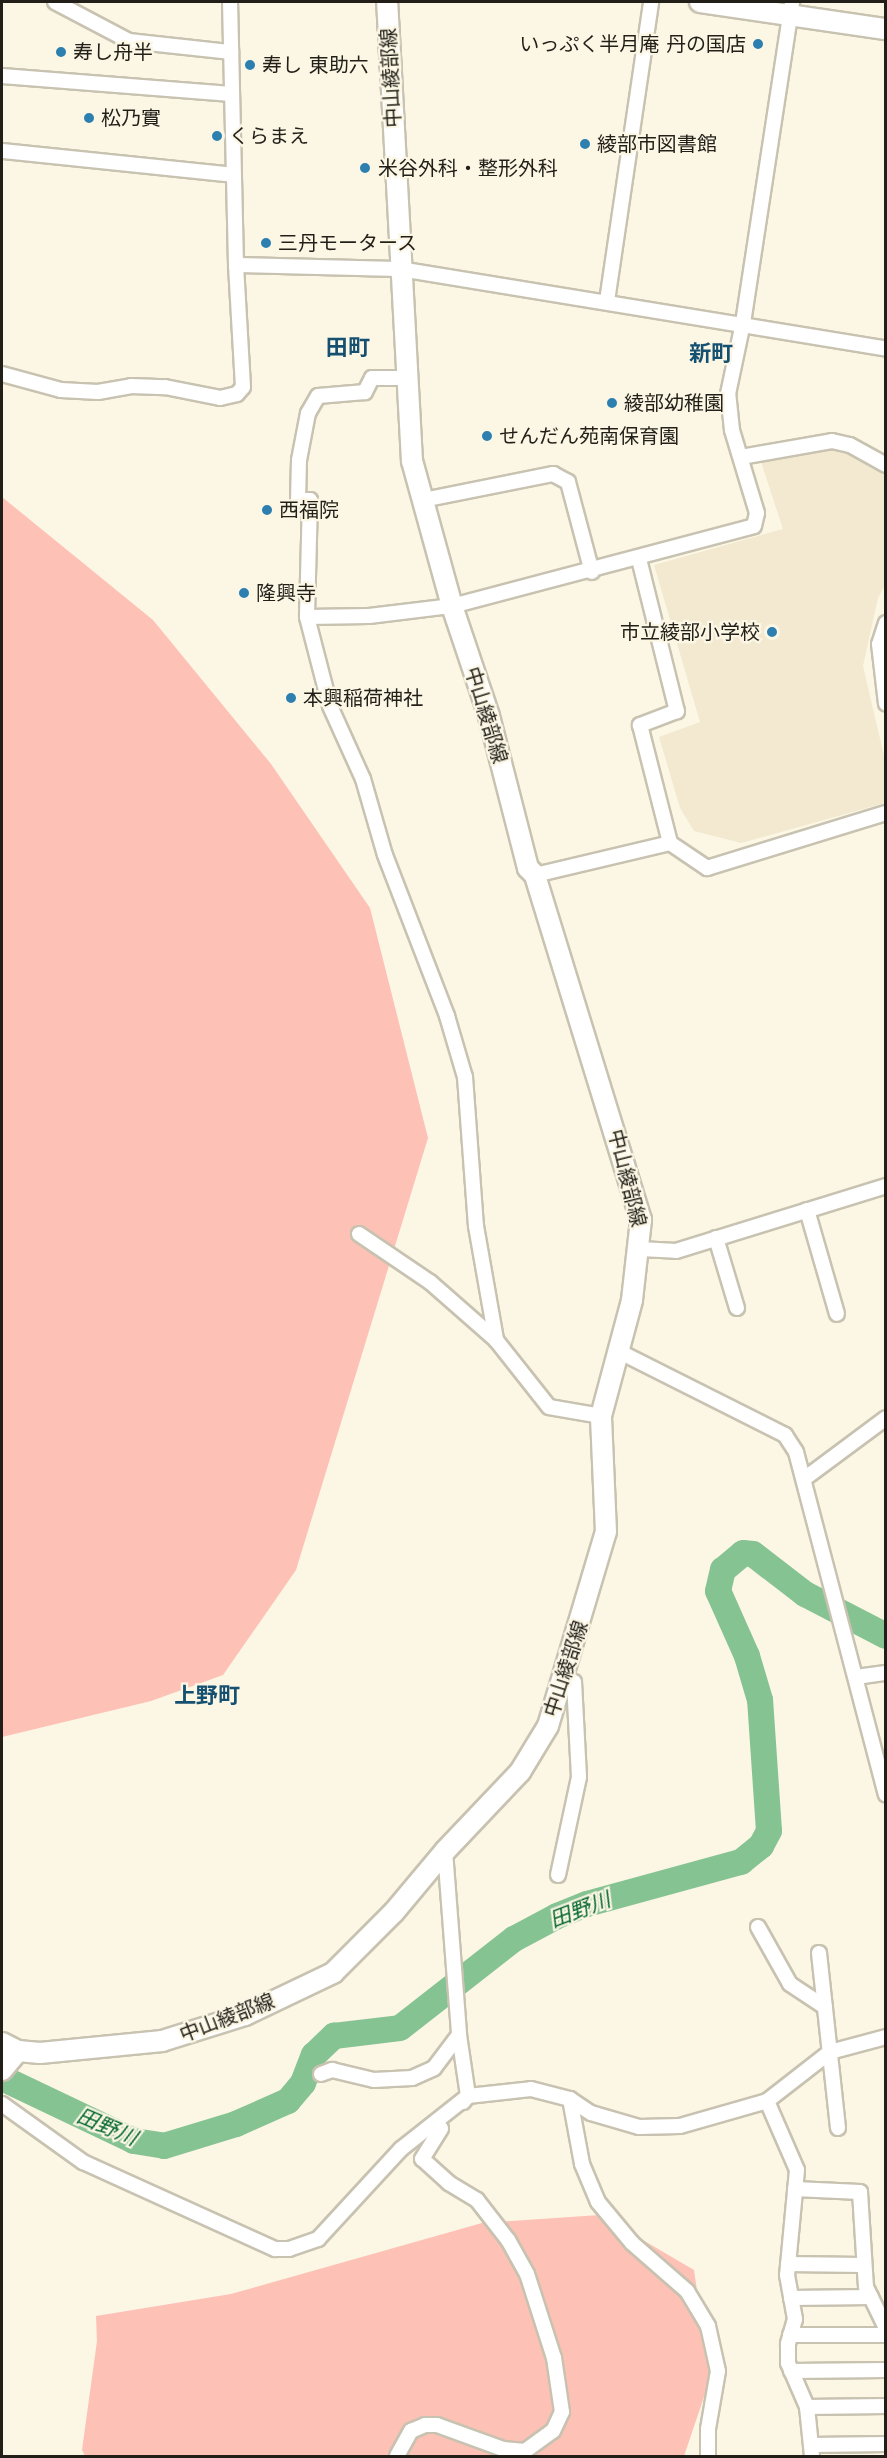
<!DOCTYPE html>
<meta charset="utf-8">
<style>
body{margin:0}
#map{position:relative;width:887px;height:2458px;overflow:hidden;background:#fcf6e5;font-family:"Work Sans","Noto Sans JP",sans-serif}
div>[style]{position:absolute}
.built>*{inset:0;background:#f2e9d0}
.green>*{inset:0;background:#fdc1b5}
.river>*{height:26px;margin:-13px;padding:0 13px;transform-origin:13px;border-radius:13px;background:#86c392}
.roads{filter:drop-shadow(2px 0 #c8c2b1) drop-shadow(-2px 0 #c8c2b1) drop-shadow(0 2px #c8c2b1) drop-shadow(0 -2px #c8c2b1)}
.street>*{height:14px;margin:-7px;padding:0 7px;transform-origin:7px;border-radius:7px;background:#fff}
.secondary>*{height:20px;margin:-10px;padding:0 10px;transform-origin:10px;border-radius:10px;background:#fff}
.dots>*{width:16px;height:16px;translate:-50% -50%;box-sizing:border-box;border:3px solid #fcf6e5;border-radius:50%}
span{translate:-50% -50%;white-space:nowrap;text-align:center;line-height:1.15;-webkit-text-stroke:4.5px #fcf6e5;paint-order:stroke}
.poi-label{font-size:20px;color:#211f18}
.right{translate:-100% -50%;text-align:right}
.left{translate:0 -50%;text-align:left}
.street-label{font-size:20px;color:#211f18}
.water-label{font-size:21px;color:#00662b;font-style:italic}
.quarter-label{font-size:22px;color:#165071;font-weight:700}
.frame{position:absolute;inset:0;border:3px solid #211f18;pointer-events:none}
</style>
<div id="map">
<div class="built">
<div style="clip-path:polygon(859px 450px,885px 462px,885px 585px,878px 598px,863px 666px,885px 760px,885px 803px,741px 843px,694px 831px,680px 808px,659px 737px,700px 722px,654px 565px,783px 529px,761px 462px,790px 452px)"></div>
</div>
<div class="green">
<div style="clip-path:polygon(2px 497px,153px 620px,271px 764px,370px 908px,428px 1138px,296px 1570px,223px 1675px,151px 1701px,2px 1737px)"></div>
<div style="clip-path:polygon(600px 2215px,694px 2270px,710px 2379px,684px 2456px,85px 2456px,82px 2450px,97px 2341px,96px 2316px,231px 2294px,482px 2223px)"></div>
</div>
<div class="river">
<div style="left:2px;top:2078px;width:146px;rotate:25.5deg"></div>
<div style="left:134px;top:2141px;width:30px;rotate:9deg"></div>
<div style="left:164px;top:2146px;width:75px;rotate:-17deg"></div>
<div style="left:236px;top:2124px;width:57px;rotate:-23.9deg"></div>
<div style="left:288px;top:2101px;width:23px;rotate:-50deg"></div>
<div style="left:303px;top:2083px;width:30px;rotate:-69deg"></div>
<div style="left:314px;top:2055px;width:28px;rotate:-44deg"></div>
<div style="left:334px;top:2036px;width:66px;rotate:-6.9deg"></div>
<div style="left:400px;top:2028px;width:145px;rotate:-38deg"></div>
<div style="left:514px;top:1939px;width:49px;rotate:-28.1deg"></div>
<div style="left:557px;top:1916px;width:32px;rotate:-22deg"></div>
<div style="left:587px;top:1904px;width:160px;rotate:-15.3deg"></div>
<div style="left:741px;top:1862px;width:26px;rotate:-39deg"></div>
<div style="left:761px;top:1846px;width:17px;rotate:-62deg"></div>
<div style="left:769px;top:1831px;width:131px;rotate:-93.9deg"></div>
<div style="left:760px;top:1700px;width:46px;rotate:-106.5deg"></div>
<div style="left:747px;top:1656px;width:71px;rotate:-114deg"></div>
<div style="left:718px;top:1591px;width:22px;rotate:-77deg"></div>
<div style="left:723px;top:1570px;width:26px;rotate:-40deg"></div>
<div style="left:743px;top:1553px;width:10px;rotate:6deg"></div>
<div style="left:753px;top:1554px;width:66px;rotate:37.6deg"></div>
<div style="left:805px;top:1594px;width:91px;rotate:27.4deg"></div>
</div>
<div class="roads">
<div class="street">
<div style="left:55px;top:2px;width:84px;rotate:27.8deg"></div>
<div style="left:129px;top:41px;width:103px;rotate:6.2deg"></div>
<div style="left:2px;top:76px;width:230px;rotate:4.5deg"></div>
<div style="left:2px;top:151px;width:232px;rotate:5.9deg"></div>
<div style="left:236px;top:265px;width:164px;rotate:1.4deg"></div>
<div style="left:400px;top:269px;width:493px;rotate:9.3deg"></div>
<div style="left:607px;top:301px;width:302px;rotate:-81.6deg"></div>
<div style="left:2px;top:374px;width:61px;rotate:15.2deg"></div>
<div style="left:61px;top:390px;width:37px;rotate:3deg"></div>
<div style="left:98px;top:392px;width:34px;rotate:-10deg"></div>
<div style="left:131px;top:386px;width:34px;rotate:2deg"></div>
<div style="left:165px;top:387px;width:56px;rotate:11.3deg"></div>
<div style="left:220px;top:398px;width:17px;rotate:-13deg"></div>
<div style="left:237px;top:394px;width:9px;rotate:-49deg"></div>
<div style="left:243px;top:387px;width:122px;rotate:-93.3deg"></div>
<div style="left:236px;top:265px;width:263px;rotate:-91.3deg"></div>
<div style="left:405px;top:378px;width:33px;rotate:180deg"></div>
<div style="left:372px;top:378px;width:16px;rotate:117deg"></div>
<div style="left:365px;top:392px;width:47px;rotate:175.1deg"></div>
<div style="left:318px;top:396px;width:20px;rotate:120deg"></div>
<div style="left:308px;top:413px;width:48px;rotate:100.8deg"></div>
<div style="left:299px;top:460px;width:40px;rotate:91.4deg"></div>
<div style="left:298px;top:500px;width:12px"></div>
<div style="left:310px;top:500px;width:117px;rotate:91.5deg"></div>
<div style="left:307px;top:617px;width:92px;rotate:75.5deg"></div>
<div style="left:330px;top:706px;width:80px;rotate:65.7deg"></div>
<div style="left:363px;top:779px;width:79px;rotate:73.9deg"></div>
<div style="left:385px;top:855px;width:173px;rotate:68.9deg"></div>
<div style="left:447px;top:1016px;width:64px;rotate:73.6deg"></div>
<div style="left:465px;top:1077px;width:149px;rotate:85.8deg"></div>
<div style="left:476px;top:1226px;width:116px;rotate:80deg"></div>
<div style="left:741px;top:457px;width:92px;rotate:-10deg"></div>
<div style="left:832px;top:441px;width:18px;rotate:13deg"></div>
<div style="left:850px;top:445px;width:41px;rotate:29.1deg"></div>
<div style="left:423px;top:500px;width:133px;rotate:-11.3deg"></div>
<div style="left:553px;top:474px;width:17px;rotate:28deg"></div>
<div style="left:568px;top:482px;width:93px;rotate:75.1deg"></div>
<div style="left:639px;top:559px;width:157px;rotate:76deg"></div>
<div style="left:677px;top:711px;width:40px;rotate:159deg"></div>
<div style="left:640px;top:725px;width:122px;rotate:75.7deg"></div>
<div style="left:307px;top:617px;width:62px;rotate:-0.9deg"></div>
<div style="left:369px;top:616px;width:84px;rotate:-6.9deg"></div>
<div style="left:452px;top:606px;width:312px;rotate:-14.8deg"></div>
<div style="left:754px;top:526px;width:13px;rotate:-77deg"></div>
<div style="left:757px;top:513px;width:87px;rotate:-106.8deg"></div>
<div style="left:732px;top:430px;width:36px;rotate:-96deg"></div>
<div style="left:728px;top:394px;width:73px;rotate:-78.1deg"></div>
<div style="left:743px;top:323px;width:325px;rotate:-81.3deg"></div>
<div style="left:886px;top:623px;width:22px;rotate:108deg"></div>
<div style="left:879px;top:644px;width:60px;rotate:83.3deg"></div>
<div style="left:535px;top:875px;width:139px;rotate:-13.3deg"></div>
<div style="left:670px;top:843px;width:45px;rotate:34deg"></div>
<div style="left:707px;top:868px;width:187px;rotate:-17.1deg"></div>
<div style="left:807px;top:1210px;width:108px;rotate:73.9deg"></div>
<div style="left:359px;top:1234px;width:86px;rotate:34.1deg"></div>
<div style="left:430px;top:1282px;width:88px;rotate:41.3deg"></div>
<div style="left:496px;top:1340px;width:85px;rotate:51.7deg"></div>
<div style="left:549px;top:1407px;width:53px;rotate:9.8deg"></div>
<div style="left:716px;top:1238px;width:73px;rotate:73.3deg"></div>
<div style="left:640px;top:1249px;width:36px;rotate:3deg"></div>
<div style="left:676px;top:1251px;width:220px;rotate:-17.2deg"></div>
<div style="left:618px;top:1351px;width:187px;rotate:26.7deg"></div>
<div style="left:785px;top:1435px;width:20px;rotate:57deg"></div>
<div style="left:796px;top:1452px;width:354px;rotate:75.3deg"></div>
<div style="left:804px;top:1479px;width:102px;rotate:-36.6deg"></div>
<div style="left:856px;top:1677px;width:30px;rotate:-8deg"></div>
<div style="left:445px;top:1851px;width:185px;rotate:85.6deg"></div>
<div style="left:459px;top:2035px;width:62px;rotate:81.6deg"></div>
<div style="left:468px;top:2096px;width:8px;rotate:130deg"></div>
<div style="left:558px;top:1875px;width:100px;rotate:-77.9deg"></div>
<div style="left:579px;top:1777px;width:95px;rotate:-93deg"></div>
<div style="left:574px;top:1682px;width:11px;rotate:-170deg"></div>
<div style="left:758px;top:1927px;width:65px;rotate:60.7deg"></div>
<div style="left:790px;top:1984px;width:42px;rotate:33.3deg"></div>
<div style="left:819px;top:1953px;width:176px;rotate:83.8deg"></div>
<div style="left:321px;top:2074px;width:12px;rotate:-20deg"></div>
<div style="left:332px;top:2070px;width:43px;rotate:13.4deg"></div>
<div style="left:374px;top:2080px;width:38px;rotate:-3deg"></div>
<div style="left:412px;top:2078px;width:24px;rotate:-24deg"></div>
<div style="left:434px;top:2068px;width:41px;rotate:-52.9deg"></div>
<div style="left:570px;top:2099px;width:66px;rotate:79.5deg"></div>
<div style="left:582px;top:2164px;width:41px;rotate:67.2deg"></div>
<div style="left:598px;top:2202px;width:53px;rotate:50.3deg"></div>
<div style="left:632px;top:2243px;width:73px;rotate:41.1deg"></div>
<div style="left:687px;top:2291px;width:41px;rotate:59deg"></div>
<div style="left:708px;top:2326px;width:46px;rotate:77.5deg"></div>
<div style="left:718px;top:2371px;width:59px;rotate:99.8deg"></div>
<div style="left:708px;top:2429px;width:27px;rotate:90deg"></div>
<div style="left:767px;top:2101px;width:75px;rotate:66.5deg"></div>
<div style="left:797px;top:2170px;width:105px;rotate:95.4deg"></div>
<div style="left:787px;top:2275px;width:45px;rotate:79.7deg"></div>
<div style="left:795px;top:2319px;width:26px;rotate:106deg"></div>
<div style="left:788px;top:2344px;width:19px;rotate:90deg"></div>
<div style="left:788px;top:2363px;width:48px;rotate:66.6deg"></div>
<div style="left:807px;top:2407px;width:49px;rotate:84.2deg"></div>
<div style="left:2px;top:2104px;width:100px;rotate:35.6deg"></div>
<div style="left:83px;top:2162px;width:211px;rotate:24.4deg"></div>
<div style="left:275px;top:2249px;width:14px"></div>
<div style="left:289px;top:2249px;width:31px;rotate:-19deg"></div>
<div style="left:318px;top:2239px;width:122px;rotate:-47.3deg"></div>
<div style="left:401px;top:2149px;width:85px;rotate:-38.3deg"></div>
<div style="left:468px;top:2096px;width:63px;rotate:-6.3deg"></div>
<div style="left:531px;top:2089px;width:40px;rotate:14.4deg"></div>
<div style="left:570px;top:2099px;width:25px;rotate:34deg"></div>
<div style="left:591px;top:2113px;width:50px;rotate:16.3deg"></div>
<div style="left:639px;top:2127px;width:41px;rotate:-1.4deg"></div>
<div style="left:680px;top:2126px;width:91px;rotate:-16deg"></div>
<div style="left:767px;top:2101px;width:80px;rotate:-37.9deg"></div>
<div style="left:830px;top:2052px;width:58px;rotate:-15deg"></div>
<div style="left:795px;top:2189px;width:65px;rotate:2.6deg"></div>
<div style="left:860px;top:2192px;width:95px;rotate:86.4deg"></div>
<div style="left:866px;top:2287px;width:46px;rotate:64deg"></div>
<div style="left:788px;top:2264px;width:74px;rotate:0.8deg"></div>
<div style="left:791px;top:2298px;width:80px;rotate:-0.7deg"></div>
<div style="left:790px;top:2335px;width:96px"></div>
<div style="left:791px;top:2371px;width:95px;rotate:-0.6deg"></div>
<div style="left:807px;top:2407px;width:79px;rotate:-0.7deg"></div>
<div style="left:811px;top:2445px;width:75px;rotate:-0.8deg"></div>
<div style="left:397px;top:2456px;width:29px;rotate:-61deg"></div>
<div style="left:411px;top:2431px;width:15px;rotate:-23deg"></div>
<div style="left:425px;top:2425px;width:12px"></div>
<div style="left:437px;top:2425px;width:70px;rotate:20deg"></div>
<div style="left:503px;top:2449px;width:22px;rotate:5deg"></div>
<div style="left:525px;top:2451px;width:34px;rotate:-36deg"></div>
<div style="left:553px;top:2431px;width:21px;rotate:-65deg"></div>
<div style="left:562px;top:2412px;width:55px;rotate:-98.4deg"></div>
<div style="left:554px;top:2358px;width:88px;rotate:-107.8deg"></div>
<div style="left:527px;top:2274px;width:39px;rotate:-119deg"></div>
<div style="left:508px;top:2240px;width:51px;rotate:-127.8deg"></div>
<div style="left:477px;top:2200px;width:33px;rotate:-149deg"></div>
<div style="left:449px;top:2183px;width:36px;rotate:-138deg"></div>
<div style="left:422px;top:2159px;width:36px;rotate:-58deg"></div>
</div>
<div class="secondary">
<div style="left:700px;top:2px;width:188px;rotate:8.3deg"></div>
<div style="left:2px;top:2043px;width:18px;rotate:27deg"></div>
<div style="left:18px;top:2051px;width:22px;rotate:5deg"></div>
<div style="left:40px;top:2053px;width:123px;rotate:-5.6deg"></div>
<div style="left:162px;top:2041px;width:87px;rotate:-17.4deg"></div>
<div style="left:245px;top:2015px;width:98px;rotate:-25.5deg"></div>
<div style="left:333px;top:1973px;width:86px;rotate:-45deg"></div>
<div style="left:394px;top:1912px;width:80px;rotate:-50.1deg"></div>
<div style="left:445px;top:1851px;width:109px;rotate:-46.5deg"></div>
<div style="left:520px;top:1772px;width:54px;rotate:-58.7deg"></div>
<div style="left:548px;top:1726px;width:202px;rotate:-73.4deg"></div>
<div style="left:606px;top:1532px;width:116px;rotate:-92.5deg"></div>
<div style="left:601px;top:1416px;width:120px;rotate:-75deg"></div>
<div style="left:632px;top:1300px;width:81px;rotate:-83.6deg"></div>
<div style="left:641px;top:1220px;width:361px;rotate:-107.1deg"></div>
<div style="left:535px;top:875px;width:10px;rotate:-135deg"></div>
<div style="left:528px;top:868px;width:157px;rotate:-104.4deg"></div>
<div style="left:489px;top:716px;width:116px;rotate:-108.6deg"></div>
<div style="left:452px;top:606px;width:150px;rotate:-105.4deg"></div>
<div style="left:412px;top:461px;width:460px;rotate:-93.1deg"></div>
<div style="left:2px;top:2070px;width:25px;rotate:-50deg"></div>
</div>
</div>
<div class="dots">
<div style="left:758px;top:44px;background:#2c7faf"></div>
<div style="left:61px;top:52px;background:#2c7faf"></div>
<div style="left:250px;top:65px;background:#2c7faf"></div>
<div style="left:89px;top:118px;background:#2c7faf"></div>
<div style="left:217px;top:136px;background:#2c7faf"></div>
<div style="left:585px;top:144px;background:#2c7faf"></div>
<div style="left:365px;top:168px;background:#2c7faf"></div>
<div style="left:266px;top:243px;background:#2c7faf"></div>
<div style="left:612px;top:403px;background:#2c7faf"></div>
<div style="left:487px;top:436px;background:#2c7faf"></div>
<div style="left:267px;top:510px;background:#2c7faf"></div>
<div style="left:244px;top:593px;background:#2c7faf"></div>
<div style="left:772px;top:632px;background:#2c7faf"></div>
<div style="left:291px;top:698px;background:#2c7faf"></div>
</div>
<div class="poi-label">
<span class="right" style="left:746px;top:44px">いっぷく半月庵 丹の国店</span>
<span class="left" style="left:73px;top:52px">寿し舟半</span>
<span class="left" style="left:262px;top:65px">寿し 東助六</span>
<span class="left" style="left:101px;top:118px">松乃實</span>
<span class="left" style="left:229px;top:136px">くらまえ</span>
<span class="left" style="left:597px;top:144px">綾部市図書館</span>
<span class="left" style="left:378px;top:168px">米谷外科・整形外科</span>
<span class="left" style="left:278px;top:243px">三丹モータース</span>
<span class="left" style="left:624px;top:403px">綾部幼稚園</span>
<span class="left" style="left:499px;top:436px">せんだん苑南保育園</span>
<span class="left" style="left:279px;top:510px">西福院</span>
<span class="left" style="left:256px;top:593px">隆興寺</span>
<span class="right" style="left:760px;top:632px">市立綾部小学校</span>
<span class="left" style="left:303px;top:698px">本興稲荷神社</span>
</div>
<div class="street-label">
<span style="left:391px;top:78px;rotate:-93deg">中山綾部線</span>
<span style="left:486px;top:715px;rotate:73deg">中山綾部線</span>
<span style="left:627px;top:1178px;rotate:76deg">中山綾部線</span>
<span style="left:566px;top:1669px;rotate:-72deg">中山綾部線</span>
<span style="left:227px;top:2018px;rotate:-21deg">中山綾部線</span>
</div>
<div class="water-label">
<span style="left:580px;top:1910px;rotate:-21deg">田野川</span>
<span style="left:107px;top:2127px;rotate:23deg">田野川</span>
</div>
<div class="quarter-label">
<span style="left:348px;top:348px">田町</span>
<span style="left:711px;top:354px">新町</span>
<span style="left:207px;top:1696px">上野町</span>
</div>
<div class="frame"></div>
</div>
